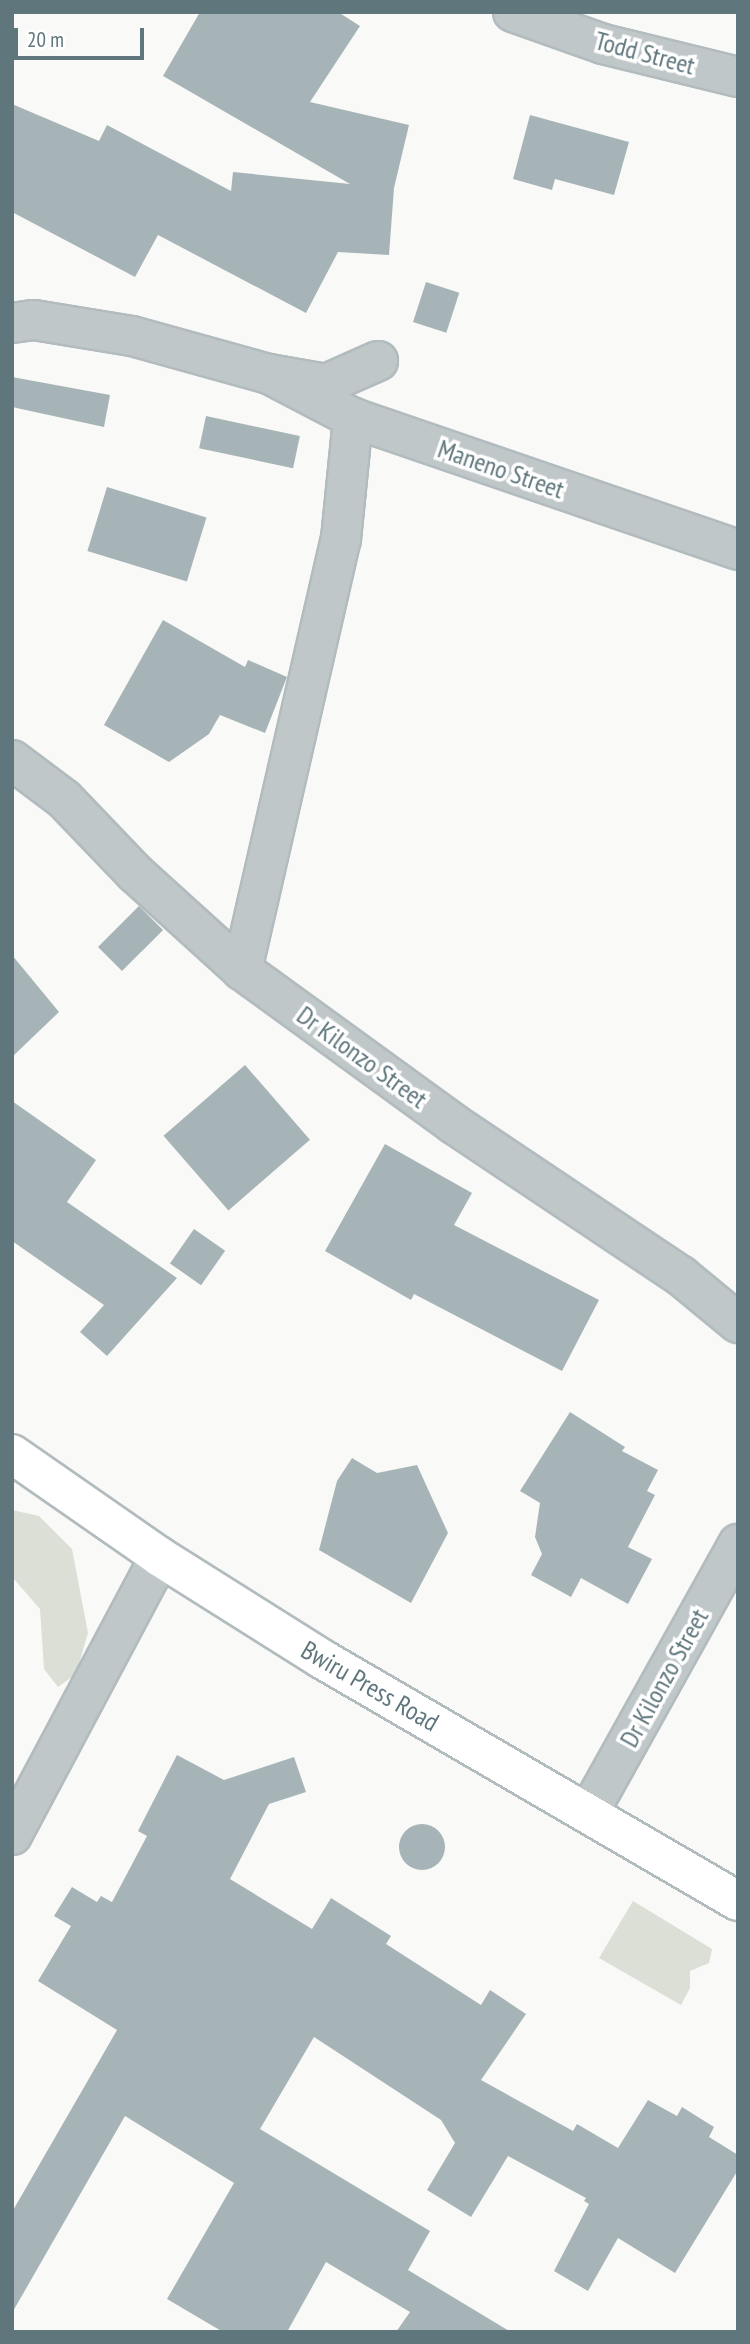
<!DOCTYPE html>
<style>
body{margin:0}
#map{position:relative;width:750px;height:2344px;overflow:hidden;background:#f9f9f7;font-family:"PT Sans Narrow",sans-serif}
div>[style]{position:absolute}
.green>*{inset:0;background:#dbdfd6}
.building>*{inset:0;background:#a7b4b7;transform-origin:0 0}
.round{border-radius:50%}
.roads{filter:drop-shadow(2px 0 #b2bbbe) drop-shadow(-2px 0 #b2bbbe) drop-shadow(0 2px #b2bbbe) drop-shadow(0 -2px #b2bbbe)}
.street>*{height:38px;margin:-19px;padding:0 19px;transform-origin:19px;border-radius:19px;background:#c0c7c9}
.secondary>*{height:38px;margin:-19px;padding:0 19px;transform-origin:19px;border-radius:19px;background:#fff}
span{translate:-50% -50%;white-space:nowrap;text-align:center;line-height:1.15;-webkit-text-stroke:7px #fff;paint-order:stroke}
.street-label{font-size:26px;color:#5f767d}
.frame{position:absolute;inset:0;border:14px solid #5f767d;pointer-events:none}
.scale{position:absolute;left:14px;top:28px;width:130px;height:32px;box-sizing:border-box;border:4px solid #5f767d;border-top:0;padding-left:9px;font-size:21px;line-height:24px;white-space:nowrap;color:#5f767d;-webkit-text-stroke:5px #fff;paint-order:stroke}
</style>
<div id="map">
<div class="green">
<div style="clip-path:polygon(12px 1510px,39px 1516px,72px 1549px,88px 1633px,76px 1674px,58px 1687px,44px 1669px,40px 1609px,12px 1577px)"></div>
<div style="clip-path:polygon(633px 1901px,712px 1949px,709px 1963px,690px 1971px,690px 1988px,681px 2005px,599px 1958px)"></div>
</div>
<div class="building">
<div style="clip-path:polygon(200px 12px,338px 12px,360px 26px,310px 102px,409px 125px,394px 188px,389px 255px,338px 252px,306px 313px,158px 235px,135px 277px,12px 212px,12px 104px,99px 141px,107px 125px,231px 191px,233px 172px,350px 184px,163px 76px)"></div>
<div style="clip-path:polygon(530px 115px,629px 142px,614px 195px,555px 179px,552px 190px,513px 179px)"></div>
<div style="left:426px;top:282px;width:35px;height:42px;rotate:18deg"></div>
<div style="clip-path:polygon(12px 377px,110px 395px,104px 427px,12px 407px)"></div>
<div style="left:206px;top:416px;width:96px;height:33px;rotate:12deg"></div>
<div style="left:107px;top:487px;width:104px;height:67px;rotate:17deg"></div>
<div style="clip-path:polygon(163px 620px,245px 667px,248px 660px,287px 677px,265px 733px,220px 715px,209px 734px,169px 762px,104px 725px)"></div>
<div style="left:139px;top:906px;width:34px;height:58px;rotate:45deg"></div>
<div style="clip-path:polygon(12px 955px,59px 1012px,12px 1057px)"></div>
<div style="left:245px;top:1065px;width:99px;height:108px;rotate:49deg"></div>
<div style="clip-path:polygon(12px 1101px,96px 1160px,67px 1202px,177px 1278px,107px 1356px,80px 1332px,104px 1305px,12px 1241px)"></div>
<div style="clip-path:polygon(385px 1144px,472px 1193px,454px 1225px,599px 1300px,562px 1371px,414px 1294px,411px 1300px,325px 1251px)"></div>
<div style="left:194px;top:1229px;width:38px;height:42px;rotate:35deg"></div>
<div style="clip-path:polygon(570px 1412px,625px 1447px,622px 1451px,658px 1470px,647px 1491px,655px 1495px,628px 1547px,652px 1559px,628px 1604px,581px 1578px,571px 1597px,531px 1575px,542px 1554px,535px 1537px,540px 1503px,520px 1491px)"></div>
<div style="clip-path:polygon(352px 1458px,377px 1473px,417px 1465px,448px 1533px,411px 1603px,319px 1550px,337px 1481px)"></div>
<div style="clip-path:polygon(177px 1755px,224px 1780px,294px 1757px,306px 1792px,269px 1804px,230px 1879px,312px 1929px,331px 1898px,391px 1936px,386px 1944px,481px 2005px,490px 1990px,526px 2014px,481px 2080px,573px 2131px,577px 2124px,618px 2148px,648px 2100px,677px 2116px,682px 2107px,714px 2127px,709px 2137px,738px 2155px,738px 2170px,675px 2273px,618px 2238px,588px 2291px,554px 2271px,589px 2204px,584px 2201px,586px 2198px,508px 2156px,471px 2217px,427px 2190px,455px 2143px,441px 2120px,314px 2037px,260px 2129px,430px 2231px,408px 2270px,511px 2332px,396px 2332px,410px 2312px,326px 2262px,287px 2332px,223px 2332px,167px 2299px,234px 2183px,125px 2116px,12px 2313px,12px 2212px,117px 2030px,38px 1981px,71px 1926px,54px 1916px,72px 1887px,97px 1902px,101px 1896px,112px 1902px,147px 1836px,138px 1831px)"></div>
<div class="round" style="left:399px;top:1824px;width:46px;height:46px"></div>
</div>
<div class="roads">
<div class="street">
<div style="left:513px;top:12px;width:96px;rotate:19.6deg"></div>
<div style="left:603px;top:44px;width:139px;rotate:13.7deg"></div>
<div style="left:12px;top:323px;width:22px;rotate:-8deg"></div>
<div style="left:34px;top:320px;width:99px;rotate:9.3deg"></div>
<div style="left:132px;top:336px;width:142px;rotate:15.5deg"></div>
<div style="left:269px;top:374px;width:58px;rotate:10deg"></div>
<div style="left:326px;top:384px;width:57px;rotate:-23.9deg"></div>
<div style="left:269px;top:374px;width:95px;rotate:27.6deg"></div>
<div style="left:353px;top:418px;width:407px;rotate:18.9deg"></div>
<div style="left:12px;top:760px;width:65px;rotate:36.9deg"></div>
<div style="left:64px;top:799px;width:103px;rotate:46.2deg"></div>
<div style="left:135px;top:873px;width:144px;rotate:42.2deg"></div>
<div style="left:242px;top:970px;width:262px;rotate:36deg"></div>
<div style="left:454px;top:1124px;width:273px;rotate:33.8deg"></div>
<div style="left:681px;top:1276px;width:74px;rotate:39.5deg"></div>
<div style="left:242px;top:970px;width:442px;rotate:-77.1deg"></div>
<div style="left:341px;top:539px;width:122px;rotate:-84.3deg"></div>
<div style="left:589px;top:1812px;width:307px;rotate:-60.9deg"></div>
<div style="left:12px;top:1835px;width:315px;rotate:-62deg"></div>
</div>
<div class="secondary">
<div style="left:12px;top:1454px;width:180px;rotate:34.8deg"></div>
<div style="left:160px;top:1557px;width:191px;rotate:32.2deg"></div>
<div style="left:322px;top:1659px;width:481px;rotate:30.2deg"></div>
</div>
</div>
<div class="street-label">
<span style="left:645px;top:53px;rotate:15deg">Todd Street</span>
<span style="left:501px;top:469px;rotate:19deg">Maneno Street</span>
<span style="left:362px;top:1057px;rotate:36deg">Dr Kilonzo Street</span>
<span style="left:664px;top:1678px;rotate:-61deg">Dr Kilonzo Street</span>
<span style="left:370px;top:1686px;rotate:30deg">Bwiru Press Road</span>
</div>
<div class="frame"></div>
<div class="scale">20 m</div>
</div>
